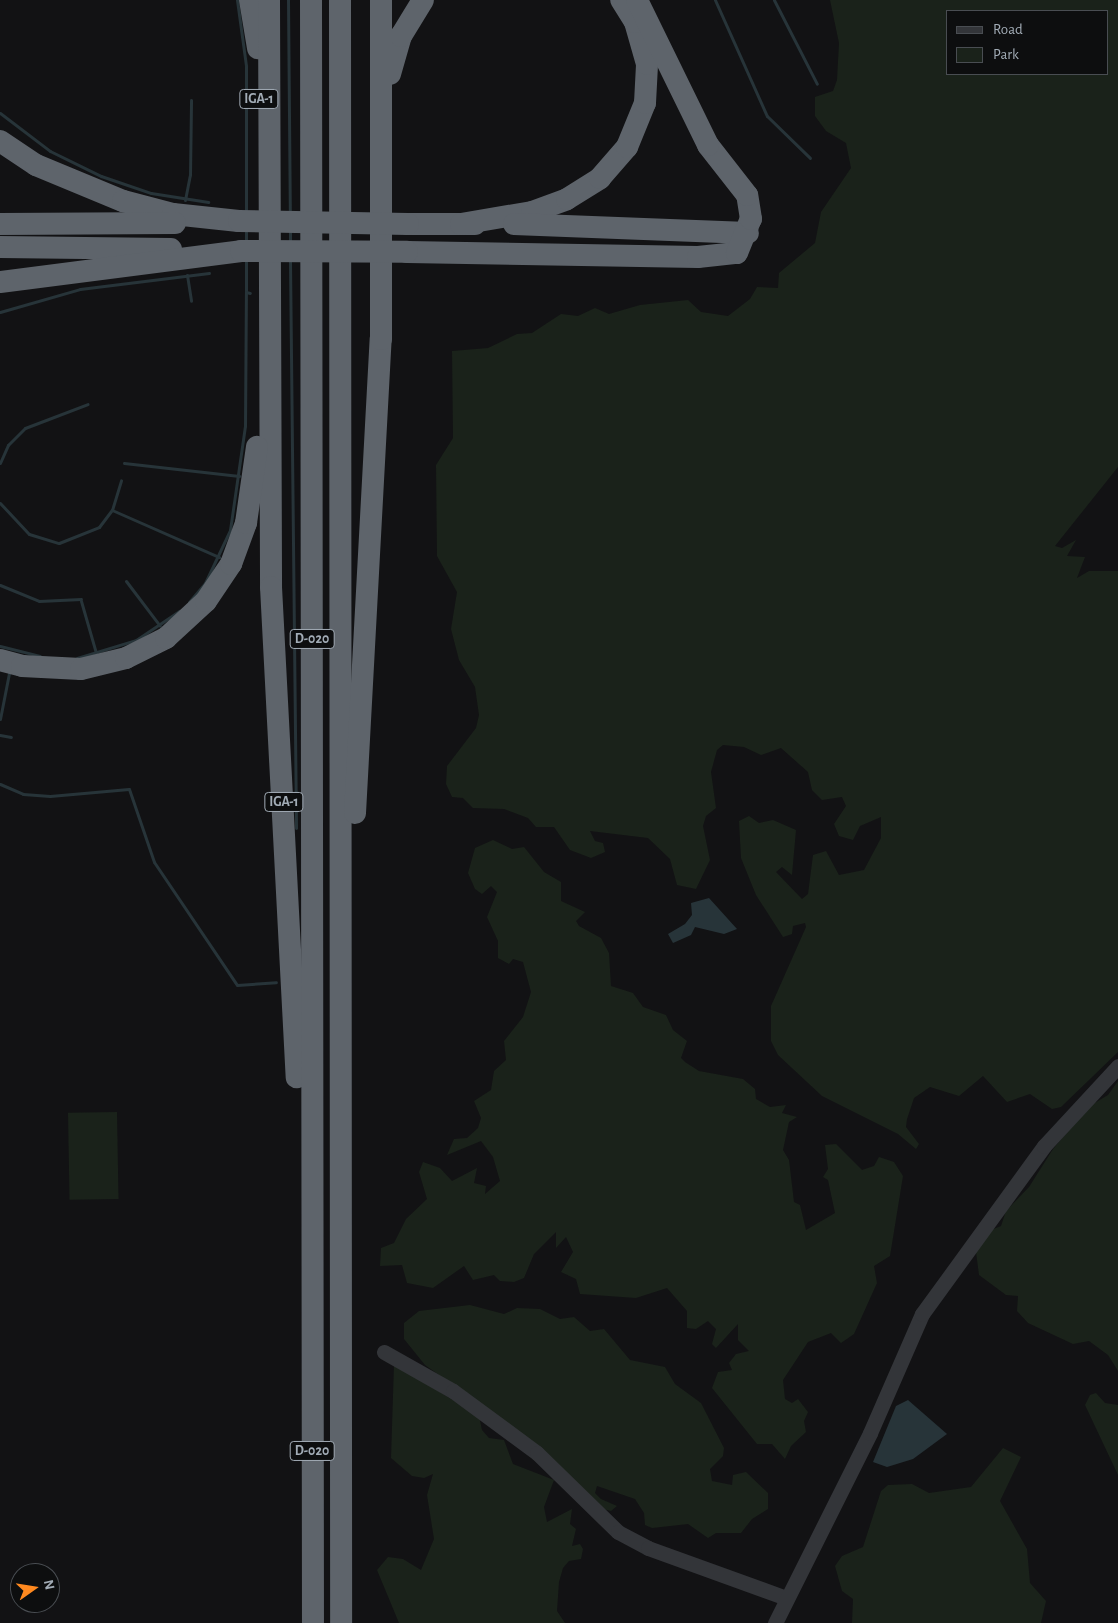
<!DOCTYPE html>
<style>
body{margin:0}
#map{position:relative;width:1118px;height:1623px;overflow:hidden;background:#121214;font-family:"Alegreya Sans",sans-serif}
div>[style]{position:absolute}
.green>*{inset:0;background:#1a221a;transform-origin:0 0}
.water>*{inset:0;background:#273439}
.stream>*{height:3px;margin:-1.5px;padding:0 1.5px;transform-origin:1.5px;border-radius:1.5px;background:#273439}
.minor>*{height:15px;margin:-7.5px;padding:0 7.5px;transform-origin:7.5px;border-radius:7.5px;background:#333539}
.highway>*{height:22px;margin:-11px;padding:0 11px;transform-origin:11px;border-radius:11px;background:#5e646b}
.highway-bridge>*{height:22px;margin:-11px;padding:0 11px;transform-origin:11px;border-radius:11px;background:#5e646b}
span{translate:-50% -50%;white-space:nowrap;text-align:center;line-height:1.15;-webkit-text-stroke:4px #0d0e0f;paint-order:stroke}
.shield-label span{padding:1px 4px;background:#0d0e0f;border:1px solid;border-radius:4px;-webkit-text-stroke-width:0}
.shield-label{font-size:14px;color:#a2acb6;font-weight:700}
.legend{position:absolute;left:946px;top:10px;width:162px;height:65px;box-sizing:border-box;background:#0d0e0f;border:1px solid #494d52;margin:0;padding:6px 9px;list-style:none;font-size:15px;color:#a2acb6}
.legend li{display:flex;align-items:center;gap:10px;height:25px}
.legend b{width:25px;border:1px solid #494d52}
.north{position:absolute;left:10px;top:1563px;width:50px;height:50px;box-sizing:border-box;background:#0d0e0f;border:1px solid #494d52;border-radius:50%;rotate:77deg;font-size:14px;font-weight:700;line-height:20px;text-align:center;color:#a2acb6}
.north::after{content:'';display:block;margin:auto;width:18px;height:22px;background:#ff891f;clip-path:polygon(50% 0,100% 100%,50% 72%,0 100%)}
</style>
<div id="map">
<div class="green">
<div style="clip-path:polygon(evenodd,830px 0,1118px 0,1118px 467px,1055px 546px,1062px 548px,1076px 540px,1067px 556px,1085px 557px,1077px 578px,1089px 571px,1118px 571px,1118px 1052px,1061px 1107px,1052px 1109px,1030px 1094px,1007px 1102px,983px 1076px,959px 1096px,930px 1087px,914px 1098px,907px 1119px,906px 1127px,919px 1144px,916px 1149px,898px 1134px,822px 1096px,778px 1055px,771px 1041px,771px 1006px,806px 927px,805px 923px,793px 926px,792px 934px,783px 937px,756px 895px,741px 858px,739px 821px,749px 816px,759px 823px,773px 820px,796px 830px,792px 875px,782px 867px,776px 872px,802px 899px,808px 894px,813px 855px,826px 851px,839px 875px,864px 870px,881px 838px,881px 817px,860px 826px,853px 840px,839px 836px,834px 824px,846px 806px,842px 797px,822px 800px,812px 790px,808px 772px,781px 748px,761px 755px,744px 747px,723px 745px,717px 750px,711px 772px,716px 808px,706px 816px,703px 826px,710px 860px,696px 889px,677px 885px,670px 859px,648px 838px,590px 831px,595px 841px,603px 843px,605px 852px,591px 858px,570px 850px,554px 827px,536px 827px,528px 818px,504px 809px,473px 808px,463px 798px,452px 797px,446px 784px,447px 766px,476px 728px,479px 715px,475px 687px,459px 660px,451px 629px,457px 592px,437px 556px,436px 465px,453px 438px,452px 351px,488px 348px,517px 334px,532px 333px,561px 314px,578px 316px,595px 308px,609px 314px,640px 305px,688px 300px,701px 312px,728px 316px,750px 299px,757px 287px,778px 288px,779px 273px,815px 243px,821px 212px,851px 168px,846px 143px,826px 131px,815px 116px,815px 97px,833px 91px,837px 80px,839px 43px,830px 0,947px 11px,1107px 11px,1107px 74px,947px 74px,947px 11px)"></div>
<div style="clip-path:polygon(493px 840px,512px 849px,524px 847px,544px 872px,561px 882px,561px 901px,585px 912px,576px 921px,579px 926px,601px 938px,609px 953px,611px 986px,633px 993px,643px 1007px,666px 1015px,673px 1030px,687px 1041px,681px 1058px,685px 1062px,699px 1071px,743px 1079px,755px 1089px,756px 1099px,770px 1107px,786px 1105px,782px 1113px,797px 1117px,789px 1122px,783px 1150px,789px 1160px,794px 1202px,800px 1205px,806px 1230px,835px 1213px,828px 1180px,823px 1177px,828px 1169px,825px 1145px,836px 1144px,862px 1170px,874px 1166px,879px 1157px,894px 1162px,903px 1176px,890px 1256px,874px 1266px,877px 1283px,854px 1334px,841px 1343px,831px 1333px,808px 1342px,783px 1380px,785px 1399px,792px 1403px,798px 1399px,808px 1412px,804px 1421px,806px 1432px,791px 1446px,785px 1459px,772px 1444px,757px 1444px,712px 1388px,718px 1372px,732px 1370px,729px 1363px,736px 1354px,749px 1351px,738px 1340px,738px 1324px,716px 1348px,712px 1344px,716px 1329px,708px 1321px,696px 1329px,687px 1328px,687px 1311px,667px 1288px,636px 1298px,580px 1294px,576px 1279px,561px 1272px,573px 1252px,566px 1237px,556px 1248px,556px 1232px,534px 1254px,524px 1278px,514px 1282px,500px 1281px,494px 1275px,473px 1280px,464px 1266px,433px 1288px,407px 1283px,402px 1265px,380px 1266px,381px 1248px,394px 1243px,406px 1219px,427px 1199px,419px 1172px,423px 1162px,440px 1168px,452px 1181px,477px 1168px,474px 1183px,486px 1186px,485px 1194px,500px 1181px,493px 1157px,481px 1141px,447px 1155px,454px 1139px,467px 1138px,478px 1128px,481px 1118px,474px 1101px,491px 1090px,494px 1071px,506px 1060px,504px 1041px,523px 1017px,531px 992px,523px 962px,513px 959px,509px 964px,498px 958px,498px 941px,487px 917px,497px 892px,491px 886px,482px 894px,475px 889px,468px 873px,475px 848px)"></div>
<div style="clip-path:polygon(1118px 1081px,1118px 1371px,1108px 1355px,1089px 1341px,1073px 1344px,1028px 1323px,1017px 1311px,1018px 1296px,1006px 1295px,979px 1275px,976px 1252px,991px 1230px,1001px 1226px,1006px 1211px,1029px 1187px,1053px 1149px,1088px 1107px,1108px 1095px)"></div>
<div style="left:117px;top:1112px;width:87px;height:49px;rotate:89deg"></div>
<div style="clip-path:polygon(470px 1305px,504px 1314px,517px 1308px,540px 1309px,560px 1319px,574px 1317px,590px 1331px,604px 1329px,630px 1360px,665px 1367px,675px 1384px,701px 1403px,724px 1448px,723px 1456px,710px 1469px,712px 1481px,732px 1485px,733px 1475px,746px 1472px,768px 1493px,768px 1509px,752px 1519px,741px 1533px,716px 1533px,708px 1538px,688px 1524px,652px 1528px,645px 1525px,644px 1513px,635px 1499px,597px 1486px,595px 1493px,601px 1499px,617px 1506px,611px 1511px,603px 1509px,532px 1441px,425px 1365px,404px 1339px,404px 1323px,419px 1311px)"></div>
<div style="clip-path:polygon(394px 1364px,479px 1416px,482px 1430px,489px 1438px,504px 1440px,513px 1464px,554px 1480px,544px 1507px,547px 1522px,572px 1509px,570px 1524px,576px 1529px,572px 1546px,580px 1544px,583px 1549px,581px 1559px,569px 1561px,563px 1568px,559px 1582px,557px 1611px,565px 1623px,399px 1623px,377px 1570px,388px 1557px,403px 1559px,421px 1570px,434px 1539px,427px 1495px,433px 1474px,424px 1478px,412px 1476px,391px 1458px)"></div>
<div style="clip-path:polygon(1096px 1393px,1105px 1403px,1118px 1405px,1118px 1475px,1085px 1405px,1090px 1395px)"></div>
<div style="clip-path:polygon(1003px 1448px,1021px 1457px,1000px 1501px,1027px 1549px,1030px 1583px,1046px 1601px,1041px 1623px,852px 1623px,853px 1599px,842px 1591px,835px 1566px,842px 1556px,863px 1547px,881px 1491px,888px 1485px,912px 1484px,929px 1493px,971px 1487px)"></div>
</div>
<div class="water">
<div style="clip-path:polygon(709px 898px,737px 929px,724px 934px,695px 927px,691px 935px,673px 943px,668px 934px,685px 924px,692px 915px,691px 903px)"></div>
<div style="clip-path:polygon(908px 1400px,947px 1434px,913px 1459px,887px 1467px,873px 1462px,896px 1406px)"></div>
</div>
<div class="stream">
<div style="left:237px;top:0;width:67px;rotate:82.2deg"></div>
<div style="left:246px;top:66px;width:148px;rotate:90deg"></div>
<div style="left:288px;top:0;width:214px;rotate:89.5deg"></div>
<div style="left:715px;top:0;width:127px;rotate:65.9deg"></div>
<div style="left:767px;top:116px;width:60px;rotate:44.3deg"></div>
<div style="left:774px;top:0;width:94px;rotate:62.9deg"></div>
<div style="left:0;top:113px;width:63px;rotate:37.2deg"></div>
<div style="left:50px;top:151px;width:57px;rotate:26.1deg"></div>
<div style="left:101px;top:176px;width:53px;rotate:18.8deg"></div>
<div style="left:151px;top:193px;width:58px;rotate:9deg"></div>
<div style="left:185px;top:200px;width:25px;rotate:-79deg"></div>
<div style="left:190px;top:175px;width:75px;rotate:-89.2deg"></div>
<div style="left:290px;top:231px;width:13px;rotate:90deg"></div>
<div style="left:246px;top:244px;width:14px;rotate:-90deg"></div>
<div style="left:246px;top:260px;width:32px;rotate:90deg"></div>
<div style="left:246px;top:292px;width:4px;rotate:14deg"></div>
<div style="left:290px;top:261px;width:567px;rotate:89.39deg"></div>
<div style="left:187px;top:275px;width:26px;rotate:81deg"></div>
<div style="left:0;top:312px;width:83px;rotate:-16deg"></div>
<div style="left:80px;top:289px;width:130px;rotate:-7.1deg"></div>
<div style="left:0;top:463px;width:20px;rotate:-66deg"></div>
<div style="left:8px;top:445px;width:24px;rotate:-45deg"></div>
<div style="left:25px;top:428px;width:67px;rotate:-20.9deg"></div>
<div style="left:124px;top:463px;width:116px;rotate:6.4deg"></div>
<div style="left:0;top:503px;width:42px;rotate:46.9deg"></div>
<div style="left:29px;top:534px;width:31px;rotate:17deg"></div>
<div style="left:59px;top:543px;width:43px;rotate:-21.8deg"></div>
<div style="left:99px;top:527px;width:21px;rotate:-53deg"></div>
<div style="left:112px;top:510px;width:31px;rotate:-73deg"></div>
<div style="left:112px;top:510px;width:117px;rotate:23.7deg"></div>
<div style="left:126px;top:581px;width:56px;rotate:52.9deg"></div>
<div style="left:0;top:585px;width:42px;rotate:22.3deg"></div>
<div style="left:39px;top:601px;width:42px;rotate:-2.7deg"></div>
<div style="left:81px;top:601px;width:54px;rotate:73.9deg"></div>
<div style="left:189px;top:602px;width:25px;rotate:-50deg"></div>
<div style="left:205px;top:583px;width:59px;rotate:-64.7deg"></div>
<div style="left:230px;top:530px;width:105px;rotate:-81.8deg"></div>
<div style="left:245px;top:426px;width:134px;rotate:-89.6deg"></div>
<div style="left:0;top:646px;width:41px;rotate:14deg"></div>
<div style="left:77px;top:658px;width:62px;rotate:-17deg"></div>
<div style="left:136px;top:640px;width:52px;rotate:-34deg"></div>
<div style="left:0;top:719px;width:47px;rotate:-78.9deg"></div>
<div style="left:0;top:735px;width:11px;rotate:10deg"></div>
<div style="left:0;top:784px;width:25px;rotate:23deg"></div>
<div style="left:23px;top:794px;width:27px;rotate:4deg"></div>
<div style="left:50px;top:796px;width:79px;rotate:-5.1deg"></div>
<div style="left:129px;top:789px;width:77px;rotate:71.1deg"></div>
<div style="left:154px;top:862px;width:148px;rotate:56deg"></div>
<div style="left:237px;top:985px;width:39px;rotate:-4deg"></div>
</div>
<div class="minor">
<div style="left:384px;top:1352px;width:79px;rotate:29.5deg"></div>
<div style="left:453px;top:1391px;width:104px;rotate:36.4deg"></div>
<div style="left:537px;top:1453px;width:113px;rotate:44.3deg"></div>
<div style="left:618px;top:1532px;width:34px;rotate:28deg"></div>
<div style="left:648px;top:1548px;width:147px;rotate:19.9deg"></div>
<div style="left:775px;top:1623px;width:212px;rotate:-63.4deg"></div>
<div style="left:870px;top:1433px;width:130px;rotate:-66.4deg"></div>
<div style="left:922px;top:1314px;width:208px;rotate:-54deg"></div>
<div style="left:1044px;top:1146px;width:109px;rotate:-47.2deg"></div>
</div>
<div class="highway">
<div style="left:250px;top:0;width:49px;rotate:80.5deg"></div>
<div style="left:269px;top:0;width:587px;rotate:89.8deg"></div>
<div style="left:271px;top:587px;width:491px;rotate:87deg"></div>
<div style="left:311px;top:0;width:1623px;rotate:89.93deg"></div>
<div style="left:340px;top:0;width:1623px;rotate:89.96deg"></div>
<div style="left:390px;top:74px;width:40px;rotate:-74deg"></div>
<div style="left:401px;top:36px;width:42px;rotate:-58.6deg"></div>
<div style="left:0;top:141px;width:43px;rotate:33.7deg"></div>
<div style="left:36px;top:165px;width:94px;rotate:22.5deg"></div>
<div style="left:123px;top:201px;width:52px;rotate:14.6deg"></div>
<div style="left:173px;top:214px;width:66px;rotate:6.1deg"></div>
<div style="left:0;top:224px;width:175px;rotate:-0.3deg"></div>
<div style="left:408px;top:224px;width:67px"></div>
<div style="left:461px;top:224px;width:72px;rotate:-9.6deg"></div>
<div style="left:532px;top:212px;width:37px;rotate:-20deg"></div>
<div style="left:567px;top:199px;width:39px;rotate:-32deg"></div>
<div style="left:600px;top:178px;width:41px;rotate:-48.9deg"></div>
<div style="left:627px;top:147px;width:48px;rotate:-67.8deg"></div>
<div style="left:645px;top:103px;width:39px;rotate:-87deg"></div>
<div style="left:647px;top:64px;width:44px;rotate:-105.9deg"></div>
<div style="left:635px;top:22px;width:26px;rotate:-122deg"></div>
<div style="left:514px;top:224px;width:234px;rotate:2.2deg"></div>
<div style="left:0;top:247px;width:171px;rotate:0.7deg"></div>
<div style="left:407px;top:252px;width:291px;rotate:1deg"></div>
<div style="left:698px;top:257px;width:39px;rotate:-6deg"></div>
<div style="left:737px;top:253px;width:37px;rotate:-68deg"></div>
<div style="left:751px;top:219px;width:24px;rotate:-99deg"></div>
<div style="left:747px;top:195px;width:63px;rotate:-128deg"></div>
<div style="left:708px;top:145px;width:161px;rotate:-116.1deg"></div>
<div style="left:0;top:282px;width:243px;rotate:-7.3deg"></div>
<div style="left:0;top:660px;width:23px;rotate:15deg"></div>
<div style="left:22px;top:666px;width:59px;rotate:2.9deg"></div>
<div style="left:81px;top:669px;width:46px;rotate:-13.7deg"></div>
<div style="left:126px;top:658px;width:45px;rotate:-26.6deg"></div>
<div style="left:166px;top:638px;width:54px;rotate:-42.8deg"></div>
<div style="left:206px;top:601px;width:45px;rotate:-56deg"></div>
<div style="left:231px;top:564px;width:44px;rotate:-69.9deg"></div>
<div style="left:246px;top:523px;width:77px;rotate:-81.8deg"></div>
<div style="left:355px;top:813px;width:475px;rotate:-86.9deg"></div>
<div style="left:381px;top:339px;width:339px;rotate:-90deg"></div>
</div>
<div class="highway-bridge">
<div style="left:239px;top:221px;width:169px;rotate:1deg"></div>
<div style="left:241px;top:251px;width:166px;rotate:0.3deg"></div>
</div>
<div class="shield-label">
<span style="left:259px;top:99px">IGA-1</span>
<span style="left:312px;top:639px">D-020</span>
<span style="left:284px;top:802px">IGA-1</span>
<span style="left:312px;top:1451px">D-020</span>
</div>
<ul class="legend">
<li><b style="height:6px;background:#333539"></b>Road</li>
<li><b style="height:14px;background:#1a221a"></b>Park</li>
</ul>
<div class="north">N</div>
</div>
